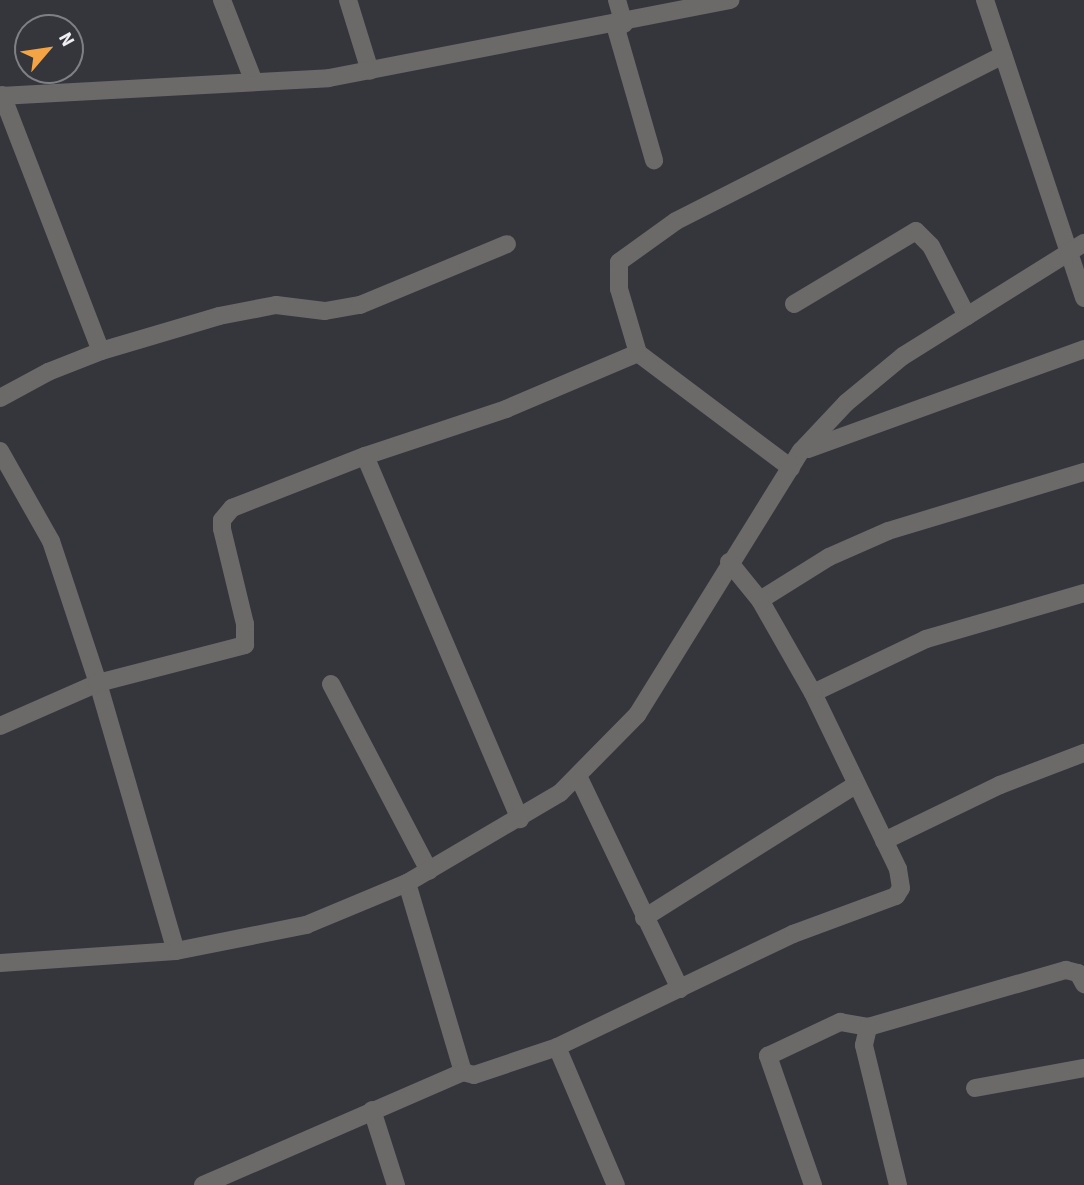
<!DOCTYPE html>
<style>
body{margin:0}
#map{position:relative;width:1084px;height:1185px;overflow:hidden;background:#35363b;font-family:"Source Sans 3",sans-serif}
div>[style]{position:absolute}
.minor>*{height:18px;margin:-9px;padding:0 9px;transform-origin:9px;border-radius:9px;background:#6c6969}
span{translate:-50% -50%;white-space:nowrap;text-align:center;line-height:1.15;-webkit-text-stroke:7px #35363b;paint-order:stroke}
.north{position:absolute;left:14px;top:14px;width:70px;height:70px;box-sizing:border-box;background:#35363b;border:2px solid #7f8085;border-radius:50%;rotate:61deg;font-size:19px;font-weight:700;line-height:28px;text-align:center;color:#efeff3}
.north::after{content:'';display:block;margin:auto;width:24px;height:32px;background:#f4a444;clip-path:polygon(50% 0,100% 100%,50% 72%,0 100%)}
</style>
<div id="map">
<div class="minor">
<div style="left:222px;top:0;width:88px;rotate:68.7deg"></div>
<div style="left:348px;top:0;width:74px;rotate:72.8deg"></div>
<div style="left:617px;top:0;width:25px;rotate:74deg"></div>
<div style="left:985px;top:0;width:314px;rotate:71.6deg"></div>
<div style="left:615px;top:25px;width:141px;rotate:73.9deg"></div>
<div style="left:2px;top:95px;width:274px;rotate:68.9deg"></div>
<div style="left:0;top:96px;width:329px;rotate:-3.1deg"></div>
<div style="left:329px;top:78px;width:409px;rotate:-11deg"></div>
<div style="left:794px;top:304px;width:142px;rotate:-30.9deg"></div>
<div style="left:916px;top:231px;width:21px;rotate:45deg"></div>
<div style="left:931px;top:246px;width:79px;rotate:62.8deg"></div>
<div style="left:0;top:398px;width:55px;rotate:-28.4deg"></div>
<div style="left:48px;top:372px;width:57px;rotate:-21.6deg"></div>
<div style="left:101px;top:351px;width:123px;rotate:-16.5deg"></div>
<div style="left:219px;top:316px;width:58px;rotate:-10.9deg"></div>
<div style="left:276px;top:305px;width:49px;rotate:7deg"></div>
<div style="left:325px;top:311px;width:36px;rotate:-10deg"></div>
<div style="left:360px;top:305px;width:159px;rotate:-22.5deg"></div>
<div style="left:808px;top:449px;width:294px;rotate:-19.9deg"></div>
<div style="left:0;top:451px;width:103px;rotate:60.5deg"></div>
<div style="left:51px;top:541px;width:150px;rotate:71.7deg"></div>
<div style="left:98px;top:683px;width:279px;rotate:73.8deg"></div>
<div style="left:365px;top:456px;width:395px;rotate:66.9deg"></div>
<div style="left:791px;top:468px;width:191px;rotate:-143.1deg"></div>
<div style="left:638px;top:353px;width:67px;rotate:-106.5deg"></div>
<div style="left:619px;top:289px;width:27px;rotate:-90deg"></div>
<div style="left:619px;top:262px;width:70px;rotate:-35.7deg"></div>
<div style="left:676px;top:221px;width:367px;rotate:-26.9deg"></div>
<div style="left:760px;top:600px;width:81px;rotate:-31.9deg"></div>
<div style="left:829px;top:557px;width:64px;rotate:-23.8deg"></div>
<div style="left:888px;top:531px;width:205px;rotate:-16.8deg"></div>
<div style="left:331px;top:684px;width:211px;rotate:62.3deg"></div>
<div style="left:813px;top:693px;width:125px;rotate:-25.5deg"></div>
<div style="left:926px;top:639px;width:165px;rotate:-16.2deg"></div>
<div style="left:0;top:726px;width:107px;rotate:-23.7deg"></div>
<div style="left:98px;top:683px;width:152px;rotate:-14.5deg"></div>
<div style="left:245px;top:645px;width:21px;rotate:-90deg"></div>
<div style="left:245px;top:624px;width:98px;rotate:-103.6deg"></div>
<div style="left:222px;top:529px;width:9px;rotate:-90deg"></div>
<div style="left:222px;top:520px;width:16px;rotate:-50deg"></div>
<div style="left:232px;top:508px;width:143px;rotate:-21.4deg"></div>
<div style="left:365px;top:456px;width:149px;rotate:-18.4deg"></div>
<div style="left:506px;top:409px;width:143px;rotate:-23deg"></div>
<div style="left:579px;top:778px;width:234px;rotate:64.4deg"></div>
<div style="left:884px;top:841px;width:129px;rotate:-25.8deg"></div>
<div style="left:1000px;top:785px;width:90px;rotate:-20.9deg"></div>
<div style="left:407px;top:883px;width:197px;rotate:73.5deg"></div>
<div style="left:644px;top:918px;width:249px;rotate:-32.2deg"></div>
<div style="left:0;top:963px;width:176px;rotate:-3.9deg"></div>
<div style="left:176px;top:951px;width:133px;rotate:-11.3deg"></div>
<div style="left:306px;top:925px;width:109px;rotate:-22.6deg"></div>
<div style="left:407px;top:883px;width:178px;rotate:-30.5deg"></div>
<div style="left:560px;top:793px;width:110px;rotate:-45.4deg"></div>
<div style="left:637px;top:715px;width:311px;rotate:-58.2deg"></div>
<div style="left:801px;top:451px;width:66px;rotate:-46.8deg"></div>
<div style="left:846px;top:403px;width:74px;rotate:-39.5deg"></div>
<div style="left:903px;top:356px;width:213px;rotate:-32deg"></div>
<div style="left:557px;top:1047px;width:150px;rotate:66.9deg"></div>
<div style="left:975px;top:1088px;width:111px;rotate:-10.4deg"></div>
<div style="left:372px;top:1110px;width:79px;rotate:72.3deg"></div>
<div style="left:203px;top:1185px;width:283px;rotate:-23.5deg"></div>
<div style="left:463px;top:1072px;width:11px;rotate:15deg"></div>
<div style="left:474px;top:1075px;width:88px;rotate:-18.6deg"></div>
<div style="left:557px;top:1047px;width:262px;rotate:-25.6deg"></div>
<div style="left:793px;top:934px;width:110px;rotate:-20.3deg"></div>
<div style="left:896px;top:896px;width:9px;rotate:-58deg"></div>
<div style="left:901px;top:888px;width:19px;rotate:-99deg"></div>
<div style="left:898px;top:869px;width:195px;rotate:-115.8deg"></div>
<div style="left:813px;top:693px;width:107px;rotate:-119.7deg"></div>
<div style="left:760px;top:600px;width:49px;rotate:-129.2deg"></div>
<div style="left:813px;top:1185px;width:137px;rotate:-109.2deg"></div>
<div style="left:768px;top:1056px;width:80px;rotate:-25.3deg"></div>
<div style="left:840px;top:1022px;width:28px;rotate:10deg"></div>
<div style="left:898px;top:1185px;width:144px;rotate:-103.7deg"></div>
<div style="left:864px;top:1045px;width:18px;rotate:-77deg"></div>
<div style="left:868px;top:1027px;width:206px;rotate:-16.1deg"></div>
<div style="left:1066px;top:970px;width:12px;rotate:14deg"></div>
<div style="left:1078px;top:973px;width:13px;rotate:61deg"></div>
</div>
<div class="north">N</div>
</div>
